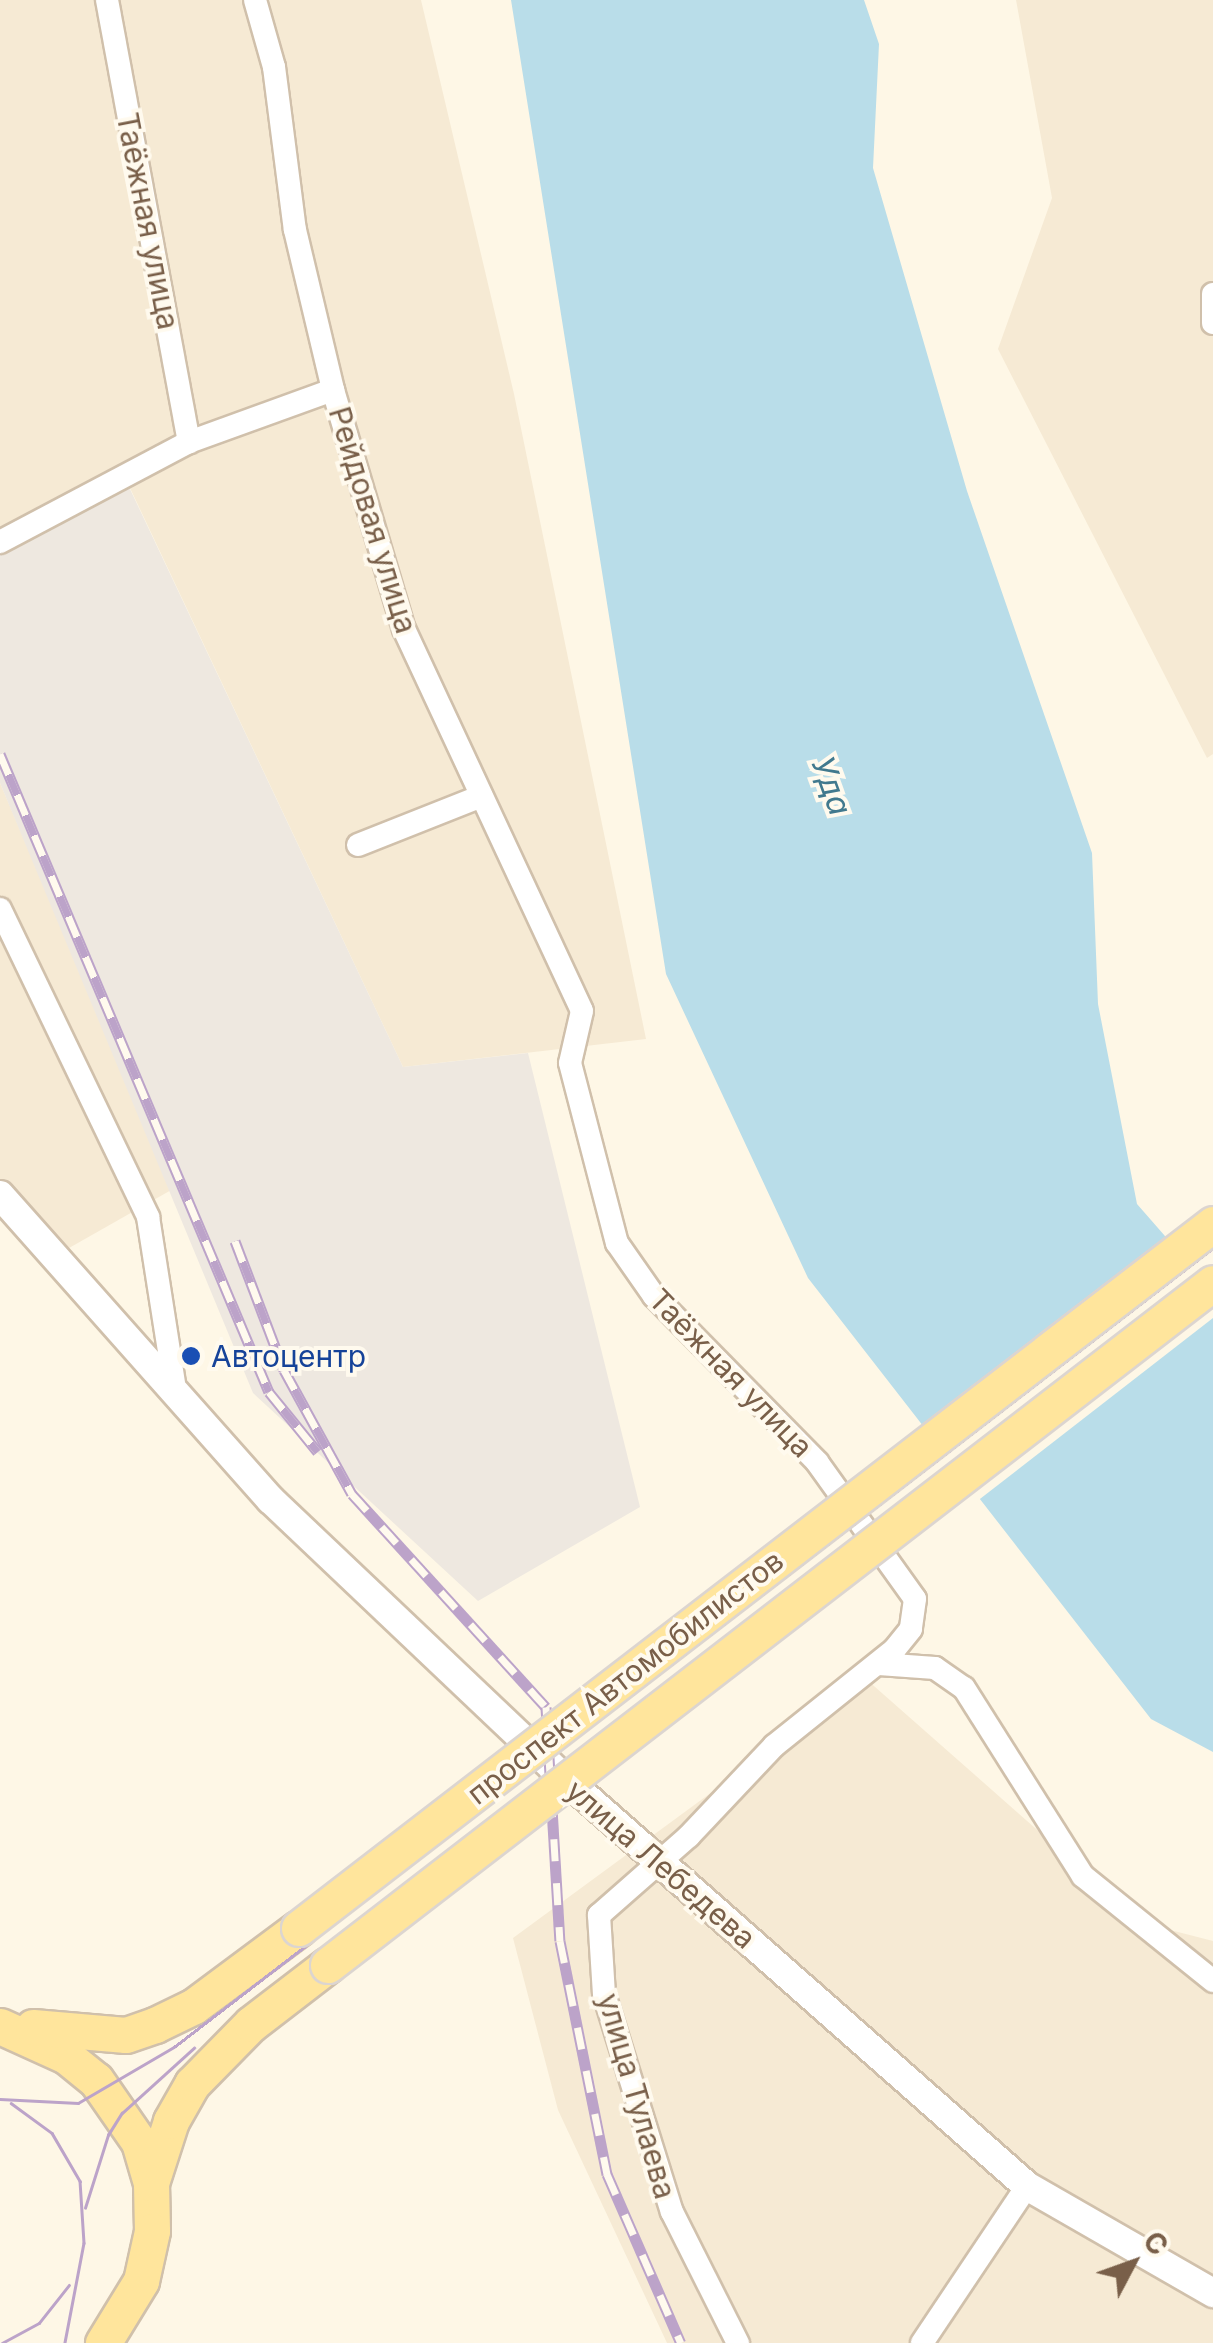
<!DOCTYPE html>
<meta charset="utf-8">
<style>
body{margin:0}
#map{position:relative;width:1213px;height:2343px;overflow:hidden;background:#fef7e6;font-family:Inter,sans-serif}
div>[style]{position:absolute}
.residential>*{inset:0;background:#f6ead4}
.industrial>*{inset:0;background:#eee8e0}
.water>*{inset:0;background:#b9dde9}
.pier>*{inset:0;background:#fef7e6}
.roads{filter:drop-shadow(2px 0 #d0c0ab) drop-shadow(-2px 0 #d0c0ab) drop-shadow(0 2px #d0c0ab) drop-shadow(0 -2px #d0c0ab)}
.minor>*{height:22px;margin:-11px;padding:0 11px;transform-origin:11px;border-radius:11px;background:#fff}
.tertiary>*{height:28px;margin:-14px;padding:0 14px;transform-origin:14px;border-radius:14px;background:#fff}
.primary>*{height:35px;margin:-17.5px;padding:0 17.5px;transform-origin:17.5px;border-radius:17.5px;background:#ffe59c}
.tram>*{height:2.5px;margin:-1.25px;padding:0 1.25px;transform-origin:1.25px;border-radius:1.25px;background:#bca3c9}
.rail>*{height:11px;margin-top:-5.5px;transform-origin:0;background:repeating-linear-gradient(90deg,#fffaee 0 22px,#bca3c9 0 44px);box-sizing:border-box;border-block:2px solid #bca3c9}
.bridges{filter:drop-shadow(2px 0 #dcd5d0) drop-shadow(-2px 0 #dcd5d0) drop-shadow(0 2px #dcd5d0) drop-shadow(0 -2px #dcd5d0)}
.primary-bridge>*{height:35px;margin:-17.5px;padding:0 17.5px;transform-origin:17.5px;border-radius:17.5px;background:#ffe59c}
.dots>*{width:28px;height:28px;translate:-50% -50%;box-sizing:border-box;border:5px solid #fffaee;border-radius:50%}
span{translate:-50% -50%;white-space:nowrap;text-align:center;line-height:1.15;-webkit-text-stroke:8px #fffaee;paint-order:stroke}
.street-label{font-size:30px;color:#795f49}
.transit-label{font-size:30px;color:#164399}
.left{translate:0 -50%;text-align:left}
.water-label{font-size:32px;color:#41798e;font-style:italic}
.north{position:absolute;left:1083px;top:2213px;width:100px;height:100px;-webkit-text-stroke:8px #fffaee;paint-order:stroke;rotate:49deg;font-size:28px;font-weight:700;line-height:40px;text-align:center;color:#795f49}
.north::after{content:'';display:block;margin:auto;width:35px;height:45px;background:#795f49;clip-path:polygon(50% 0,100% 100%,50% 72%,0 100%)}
</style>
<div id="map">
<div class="residential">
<i style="clip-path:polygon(0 0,421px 0,514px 394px,646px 1039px,403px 1067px,122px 471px,0 532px)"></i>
<i style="clip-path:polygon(1016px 0,1213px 0,1213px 754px,1207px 758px,998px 349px,1052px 198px)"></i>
<i style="clip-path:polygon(0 783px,173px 1189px,62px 1252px,0 1184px)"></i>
<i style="clip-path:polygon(866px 1679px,1143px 1923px,1213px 1941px,1213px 2343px,667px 2343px,558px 2110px,513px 1938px)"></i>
</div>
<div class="industrial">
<i style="clip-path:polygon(121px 470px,403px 1067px,528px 1053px,640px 1507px,478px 1601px,253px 1393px,0 783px,0 532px)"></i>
</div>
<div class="water">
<i style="clip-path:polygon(511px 0,864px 0,879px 44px,873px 168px,967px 491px,1092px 853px,1098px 1004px,1137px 1204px,1213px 1291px,1213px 1752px,1151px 1719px,808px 1278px,666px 974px)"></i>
</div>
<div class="pier">
<i style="clip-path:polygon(1172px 1237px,1213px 1284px,1213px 1318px,976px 1502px,921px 1431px)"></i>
</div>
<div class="roads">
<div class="minor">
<i style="left:107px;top:0;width:450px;rotate:79.5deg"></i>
<i style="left:255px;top:0;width:70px;rotate:74.2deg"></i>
<i style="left:274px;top:67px;width:164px;rotate:82.7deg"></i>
<i style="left:295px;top:230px;width:164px;rotate:76.6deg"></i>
<i style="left:333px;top:390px;width:249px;rotate:73.5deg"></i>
<i style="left:404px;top:629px;width:421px;rotate:65deg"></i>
<i style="left:582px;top:1011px;width:53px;rotate:103deg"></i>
<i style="left:570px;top:1063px;width:186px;rotate:75.4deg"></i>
<i style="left:617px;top:1243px;width:65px;rotate:55.1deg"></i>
<i style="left:654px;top:1296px;width:233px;rotate:45.5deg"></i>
<i style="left:817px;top:1462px;width:168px;rotate:54.4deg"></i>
<i style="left:915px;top:1599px;width:30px;rotate:98deg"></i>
<i style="left:911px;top:1629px;width:26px;rotate:129deg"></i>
<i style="left:895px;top:1649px;width:155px;rotate:141.3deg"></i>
<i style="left:774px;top:1746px;width:124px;rotate:133.4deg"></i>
<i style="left:689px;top:1836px;width:120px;rotate:138.7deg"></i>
<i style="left:599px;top:1915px;width:79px;rotate:86.4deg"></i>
<i style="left:604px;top:1994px;width:228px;rotate:72.7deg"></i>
<i style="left:672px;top:2212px;width:147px;rotate:63.3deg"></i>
<i style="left:1213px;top:294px;width:29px;rotate:90deg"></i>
<i style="left:0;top:542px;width:214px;rotate:-27.9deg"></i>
<i style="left:189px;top:442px;width:153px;rotate:-19.9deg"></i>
<i style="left:358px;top:845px;width:133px;rotate:-21.6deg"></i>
<i style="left:0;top:909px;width:342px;rotate:64.3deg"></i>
<i style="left:148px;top:1217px;width:168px;rotate:81.1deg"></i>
<i style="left:879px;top:1664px;width:56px;rotate:4.1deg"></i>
<i style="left:935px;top:1668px;width:35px;rotate:35deg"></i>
<i style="left:964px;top:1688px;width:222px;rotate:57.7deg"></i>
<i style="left:1083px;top:1876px;width:167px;rotate:38.9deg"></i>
<i style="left:922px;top:2343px;width:189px;rotate:-56.2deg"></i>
</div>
<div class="tertiary">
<i style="left:0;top:1195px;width:408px;rotate:48.4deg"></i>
<i style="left:271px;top:1500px;width:389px;rotate:43.5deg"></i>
<i style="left:553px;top:1768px;width:632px;rotate:41.41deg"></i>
<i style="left:1027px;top:2186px;width:215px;rotate:29.9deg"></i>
</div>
<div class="primary">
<i style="left:0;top:2026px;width:72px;rotate:24.4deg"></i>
<i style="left:66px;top:2056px;width:38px;rotate:39deg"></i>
<i style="left:96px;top:2080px;width:75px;rotate:55.3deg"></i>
<i style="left:139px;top:2142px;width:43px;rotate:73.7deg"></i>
<i style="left:151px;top:2183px;width:48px;rotate:88.8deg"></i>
<i style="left:152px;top:2231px;width:51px;rotate:102.4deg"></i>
<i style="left:141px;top:2281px;width:73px;rotate:121.5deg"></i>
<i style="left:33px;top:2027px;width:93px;rotate:4.9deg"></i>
<i style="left:126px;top:2035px;width:31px;rotate:-19deg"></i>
<i style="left:155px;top:2025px;width:43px;rotate:-26deg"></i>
<i style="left:194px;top:2006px;width:131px;rotate:-36.6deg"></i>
<i style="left:151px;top:2183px;width:65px;rotate:-72.1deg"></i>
<i style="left:171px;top:2121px;width:43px;rotate:-60.4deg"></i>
<i style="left:192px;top:2084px;width:84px;rotate:-45.5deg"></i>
<i style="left:251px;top:2024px;width:97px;rotate:-37.5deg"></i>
</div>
</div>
<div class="tram">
<i style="left:0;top:2099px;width:78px;rotate:2.9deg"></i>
<i style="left:78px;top:2103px;width:111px;rotate:-30.3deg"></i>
<i style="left:174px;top:2047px;width:1311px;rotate:-37.56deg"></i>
<i style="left:11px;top:2103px;width:51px;rotate:36.2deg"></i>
<i style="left:52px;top:2133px;width:56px;rotate:59.7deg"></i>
<i style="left:80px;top:2181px;width:62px;rotate:86.3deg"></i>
<i style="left:84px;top:2243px;width:102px;rotate:100.8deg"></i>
<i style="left:85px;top:2208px;width:77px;rotate:-72.5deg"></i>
<i style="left:108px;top:2135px;width:26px;rotate:-58deg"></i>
<i style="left:122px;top:2113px;width:97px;rotate:-42.1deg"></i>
<i style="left:2px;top:2343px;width:42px;rotate:-28.4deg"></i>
<i style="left:39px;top:2323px;width:48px;rotate:-51.7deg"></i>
</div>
<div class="rail">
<i style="left:0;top:754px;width:692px;rotate:67.14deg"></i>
<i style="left:269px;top:1392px;width:77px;rotate:50.8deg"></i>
<i style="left:235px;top:1241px;width:138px;rotate:69.2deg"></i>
<i style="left:284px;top:1370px;width:141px;rotate:61.3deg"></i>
<i style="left:352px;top:1494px;width:288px;rotate:47.7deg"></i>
<i style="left:546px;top:1707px;width:234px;rotate:86.6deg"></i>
<i style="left:560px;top:1941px;width:238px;rotate:78.6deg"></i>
<i style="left:607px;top:2174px;width:184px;rotate:66.4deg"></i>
</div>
<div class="bridges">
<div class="primary-bridge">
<i style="left:299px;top:1928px;width:1154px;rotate:-37.6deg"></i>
<i style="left:328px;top:1965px;width:1117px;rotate:-37.62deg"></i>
</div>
</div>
<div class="dots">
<i style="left:191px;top:1356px;background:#1a4fb4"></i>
</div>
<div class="street-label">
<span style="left:148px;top:221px;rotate:79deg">Таёжная улица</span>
<span style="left:373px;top:520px;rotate:73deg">Рейдовая улица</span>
<span style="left:731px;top:1373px;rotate:46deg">Таёжная улица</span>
<span style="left:625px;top:1677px;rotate:-38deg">проспект Автомобилистов</span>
<span style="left:661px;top:1864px;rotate:41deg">улица Лебедева</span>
<span style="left:637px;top:2096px;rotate:74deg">улица Тулаева</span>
</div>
<div class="transit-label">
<span class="left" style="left:211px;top:1356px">Автоцентр</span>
</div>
<div class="water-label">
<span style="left:831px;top:786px;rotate:70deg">Уда</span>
</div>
<div class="north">С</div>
</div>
